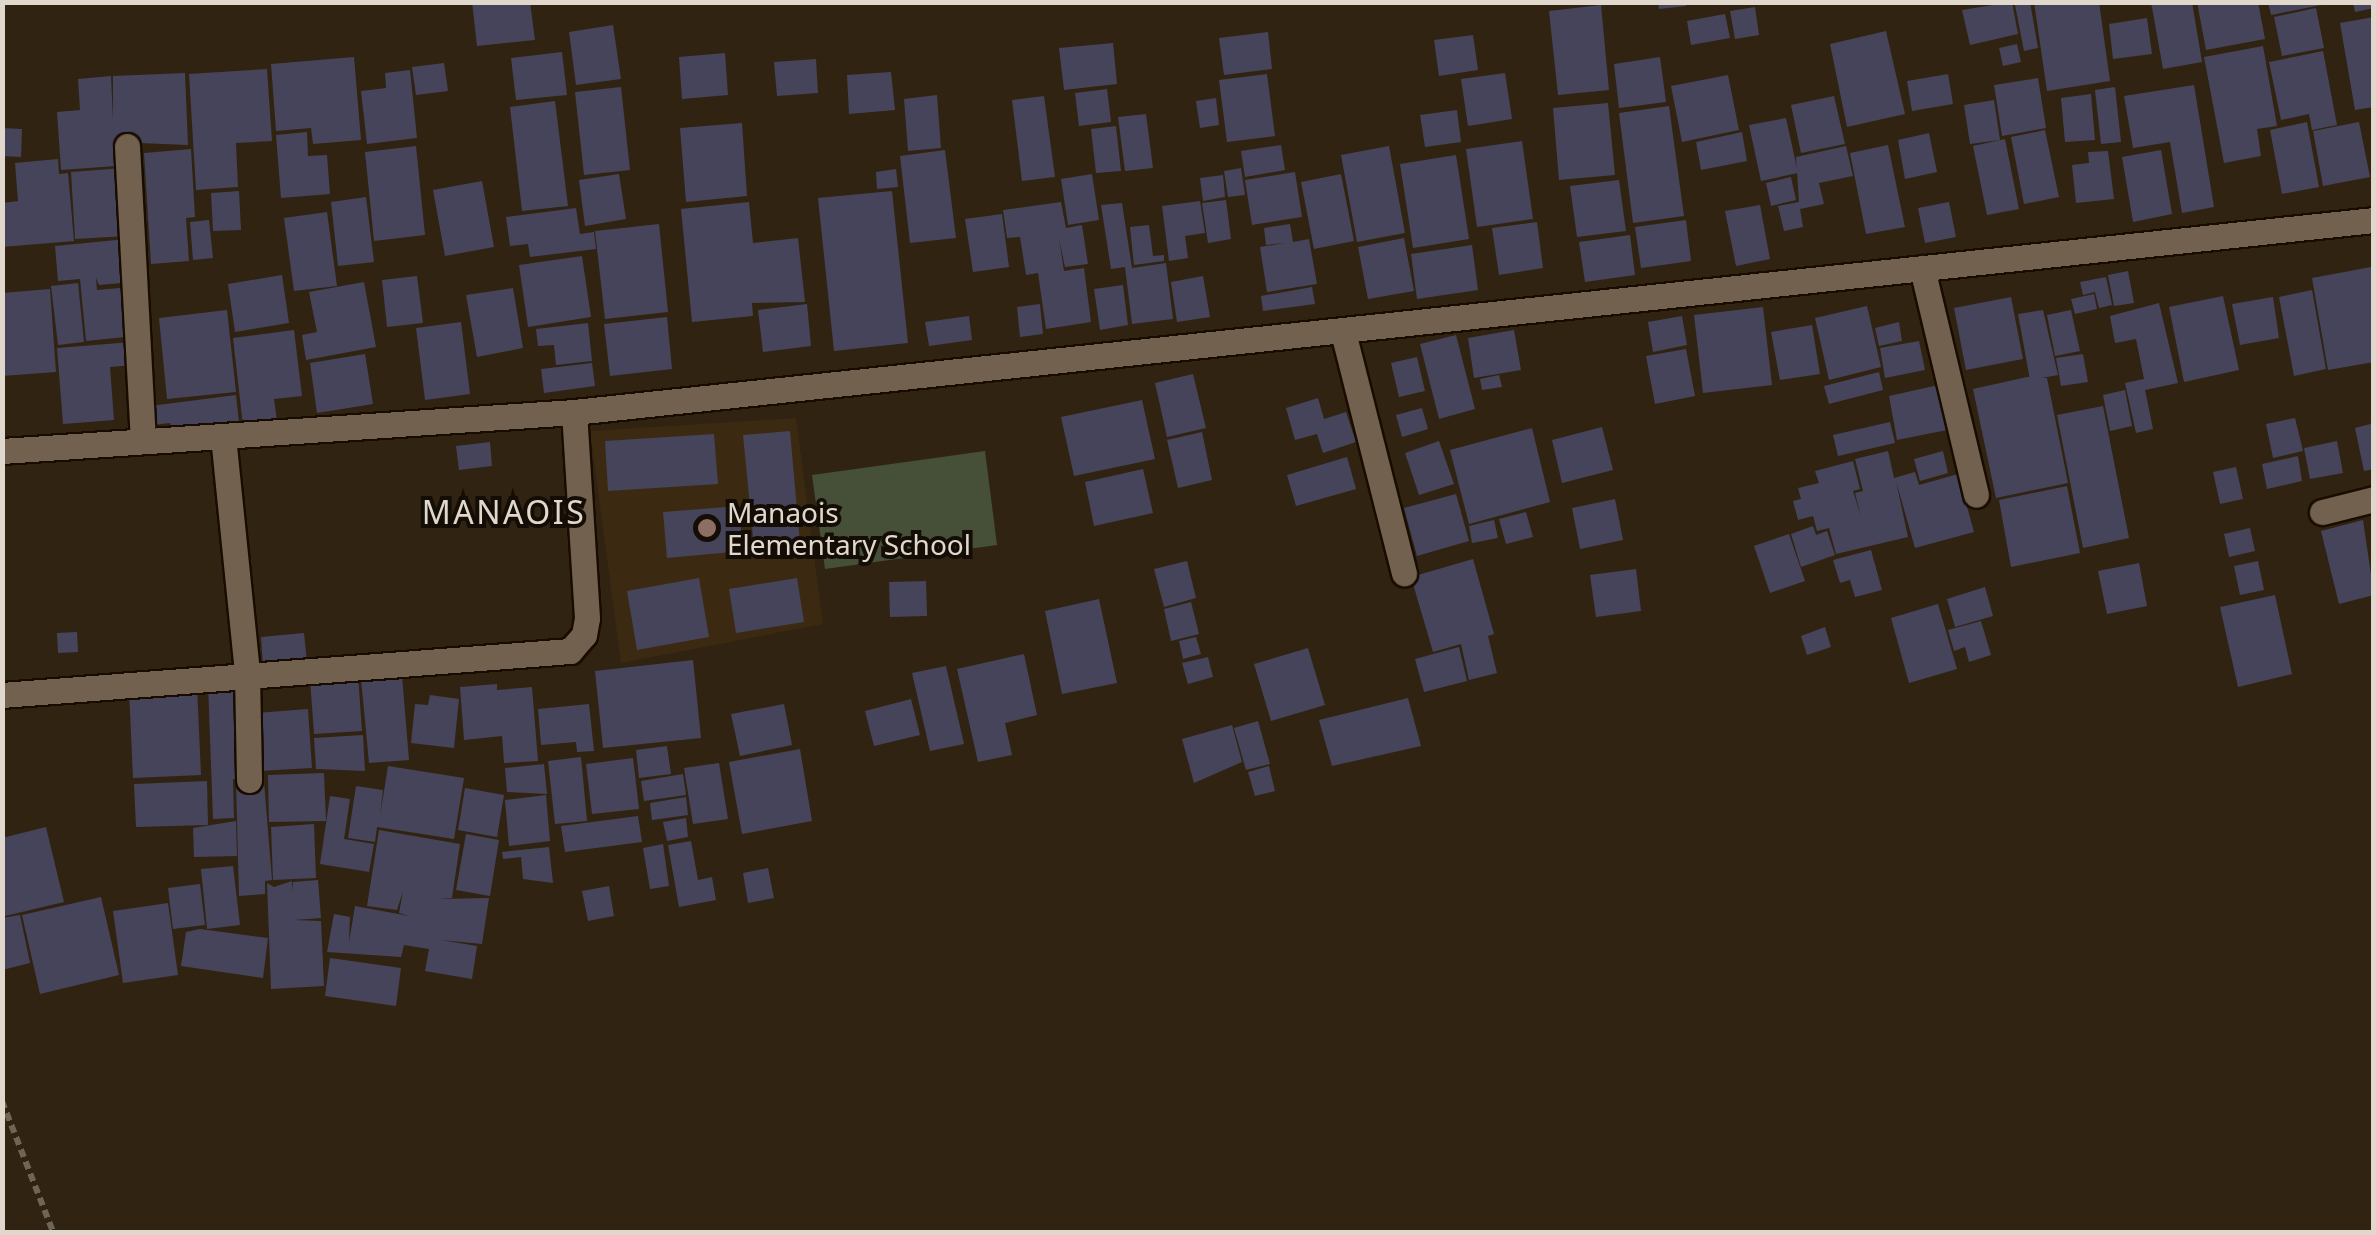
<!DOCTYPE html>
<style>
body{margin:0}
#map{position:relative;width:2376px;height:1235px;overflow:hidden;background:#312311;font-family:"Noto Sans",sans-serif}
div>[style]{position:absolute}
.built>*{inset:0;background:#3c2911}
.green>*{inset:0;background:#464f37}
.building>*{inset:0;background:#45445a}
.path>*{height:6px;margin-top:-3px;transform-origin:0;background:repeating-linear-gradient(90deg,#706455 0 8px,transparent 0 13px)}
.roads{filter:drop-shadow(2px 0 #180c00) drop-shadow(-2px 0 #180c00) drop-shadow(0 2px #180c00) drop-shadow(0 -2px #180c00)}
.minor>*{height:25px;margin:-12.5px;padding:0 12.5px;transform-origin:12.5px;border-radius:12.5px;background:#72614e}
.tertiary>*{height:25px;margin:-12.5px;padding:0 12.5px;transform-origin:12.5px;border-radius:12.5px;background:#72614e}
.dots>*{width:28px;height:28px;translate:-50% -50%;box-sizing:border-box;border:5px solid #140d06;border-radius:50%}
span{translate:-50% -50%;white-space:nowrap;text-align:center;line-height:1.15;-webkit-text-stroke:8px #140d06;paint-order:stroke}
.poi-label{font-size:28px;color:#e1d8cd}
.left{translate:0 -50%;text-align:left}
.quarter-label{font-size:32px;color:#e1d8cd;letter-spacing:2.5px}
.frame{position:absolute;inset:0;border:5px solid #e1d8cd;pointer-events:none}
</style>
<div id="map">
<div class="built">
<i style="clip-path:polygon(796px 418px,823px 624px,621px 663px,590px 431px)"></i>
</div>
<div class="green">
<i style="clip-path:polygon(985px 451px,997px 545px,825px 569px,812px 475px)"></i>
</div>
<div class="building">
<i style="clip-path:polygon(472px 2px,530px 2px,535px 40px,477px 46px)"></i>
<i style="clip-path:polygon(1658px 2px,1686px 2px,1686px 6px,1659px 9px)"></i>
<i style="clip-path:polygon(2012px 2px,2018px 34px,1970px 45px,1962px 10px)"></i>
<i style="clip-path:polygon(2030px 2px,2038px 48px,2024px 51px,2015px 5px)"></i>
<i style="clip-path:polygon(2034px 2px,2099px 2px,2110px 81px,2047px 91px)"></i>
<i style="clip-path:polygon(2151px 2px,2192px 2px,2202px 62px,2163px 69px)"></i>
<i style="clip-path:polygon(2197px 2px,2258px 2px,2265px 39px,2206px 50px)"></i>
<i style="clip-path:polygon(2268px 2px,2326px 2px,2326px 4px,2271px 15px)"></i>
<i style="clip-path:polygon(2353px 2px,2374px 2px,2374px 8px,2355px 12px)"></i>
<i style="clip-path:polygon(1601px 5px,1609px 90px,1558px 95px,1549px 11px)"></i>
<i style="clip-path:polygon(1755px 7px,1759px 35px,1735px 39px,1730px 11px)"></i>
<i style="clip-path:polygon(2316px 8px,2324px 48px,2282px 56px,2274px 17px)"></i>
<i style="clip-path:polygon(1725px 14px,1730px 38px,1691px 45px,1687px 21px)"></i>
<i style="clip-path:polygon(2374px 17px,2374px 107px,2355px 110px,2340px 23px)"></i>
<i style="clip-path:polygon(2147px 18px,2152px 54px,2113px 59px,2109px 24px)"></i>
<i style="clip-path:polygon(613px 25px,621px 79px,576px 85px,569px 32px)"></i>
<i style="clip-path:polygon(1886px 31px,1905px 114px,1847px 127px,1830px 44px)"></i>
<i style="clip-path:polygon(1268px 32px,1272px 69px,1224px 75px,1219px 38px)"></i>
<i style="clip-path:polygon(1473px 35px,1478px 70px,1439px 76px,1434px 40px)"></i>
<i style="clip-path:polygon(1113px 43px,1117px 84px,1064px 90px,1059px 48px)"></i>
<i style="clip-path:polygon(2017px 44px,2021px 62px,2003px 66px,1999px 48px)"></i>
<i style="clip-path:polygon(2263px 46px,2277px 126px,2257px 129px,2261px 156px,2224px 163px,2204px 57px)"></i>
<i style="clip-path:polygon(2323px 51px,2337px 125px,2312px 130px,2309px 114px,2281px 120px,2269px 62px)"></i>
<i style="clip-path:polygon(562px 52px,567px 95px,516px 100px,511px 58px)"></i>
<i style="clip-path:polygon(725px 53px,728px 95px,682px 99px,679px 57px)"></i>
<i style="clip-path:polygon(354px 57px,361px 140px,313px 144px,311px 128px,276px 131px,271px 64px)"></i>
<i style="clip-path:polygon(1660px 57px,1666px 102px,1619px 108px,1614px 64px)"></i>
<i style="clip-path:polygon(816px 59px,818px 93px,777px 96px,774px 62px)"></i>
<i style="clip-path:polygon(444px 63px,448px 91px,416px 95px,412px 67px)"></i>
<i style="clip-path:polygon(267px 69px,272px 141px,236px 143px,238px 187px,196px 190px,189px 74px)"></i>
<i style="clip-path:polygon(410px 70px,417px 138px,367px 144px,361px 91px,386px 88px,385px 73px)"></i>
<i style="clip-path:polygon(891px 72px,895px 110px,849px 114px,847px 75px)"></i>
<i style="clip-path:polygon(185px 73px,188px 145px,115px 142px,116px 166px,61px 170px,57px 112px,80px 110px,78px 79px,111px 76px,113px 121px,113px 76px)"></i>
<i style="clip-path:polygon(1505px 73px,1512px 119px,1468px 126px,1461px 79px)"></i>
<i style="clip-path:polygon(1267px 74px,1275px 136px,1227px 142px,1219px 80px)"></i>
<i style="clip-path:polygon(1948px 74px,1953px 104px,1912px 111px,1907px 81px)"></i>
<i style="clip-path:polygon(1728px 75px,1739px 130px,1682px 142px,1671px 86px)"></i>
<i style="clip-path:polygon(2038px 78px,2046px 128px,2002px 136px,1994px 85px)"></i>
<i style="clip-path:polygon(2194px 85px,2214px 207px,2182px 213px,2170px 142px,2133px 148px,2124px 96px)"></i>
<i style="clip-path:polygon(621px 87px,630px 170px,584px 175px,575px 92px)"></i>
<i style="clip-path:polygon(2115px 87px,2121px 142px,2101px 144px,2095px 90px)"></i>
<i style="clip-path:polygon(1107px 89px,1111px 122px,1079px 126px,1075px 93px)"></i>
<i style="clip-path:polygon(2091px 94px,2095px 140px,2065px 142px,2061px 98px)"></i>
<i style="clip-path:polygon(937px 95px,941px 148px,908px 151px,904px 99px)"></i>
<i style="clip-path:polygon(1044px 96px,1055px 177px,1022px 181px,1012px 100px)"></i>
<i style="clip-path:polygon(1834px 96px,1845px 144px,1801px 153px,1791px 105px)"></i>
<i style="clip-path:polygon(1216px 98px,1219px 125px,1200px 128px,1196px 101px)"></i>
<i style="clip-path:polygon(1994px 100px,2000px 140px,1970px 144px,1964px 105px)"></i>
<i style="clip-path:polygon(555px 101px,568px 206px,522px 211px,510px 107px)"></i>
<i style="clip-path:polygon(1608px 103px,1615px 175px,1559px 180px,1553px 108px)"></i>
<i style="clip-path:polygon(1669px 106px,1684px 216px,1633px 223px,1619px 113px)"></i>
<i style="clip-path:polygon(1457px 110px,1461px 142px,1425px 147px,1420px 115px)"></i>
<i style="clip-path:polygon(1146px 114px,1153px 168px,1125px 171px,1118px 117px)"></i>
<i style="clip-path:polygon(1786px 118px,1798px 173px,1761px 181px,1749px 125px)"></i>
<i style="clip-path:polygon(2307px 122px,2319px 187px,2282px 194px,2270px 130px)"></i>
<i style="clip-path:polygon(2359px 122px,2370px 177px,2323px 186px,2313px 131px)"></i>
<i style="clip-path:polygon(742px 123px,747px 196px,686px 202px,680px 128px)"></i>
<i style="clip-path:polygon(1116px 126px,1121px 171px,1096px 173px,1091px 129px)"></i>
<i style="clip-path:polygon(2px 128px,22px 129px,21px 157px,2px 156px)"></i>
<i style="clip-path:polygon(2045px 130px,2059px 197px,2024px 204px,2011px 137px)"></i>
<i style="clip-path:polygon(307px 132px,308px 156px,327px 155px,330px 194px,281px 198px,276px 135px)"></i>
<i style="clip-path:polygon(1742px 132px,1747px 161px,1701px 170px,1696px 142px)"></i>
<i style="clip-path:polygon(1929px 133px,1937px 172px,1905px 179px,1898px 140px)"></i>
<i style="clip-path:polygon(2005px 139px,2019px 209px,1987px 215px,1973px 146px)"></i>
<i style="clip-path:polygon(1522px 141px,1533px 219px,1477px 227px,1466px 149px)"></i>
<i style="clip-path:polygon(1281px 145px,1285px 170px,1245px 177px,1241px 151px)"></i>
<i style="clip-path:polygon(1888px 145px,1905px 227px,1866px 234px,1850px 153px)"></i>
<i style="clip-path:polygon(416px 146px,425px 235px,374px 241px,365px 152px)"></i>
<i style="clip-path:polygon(1389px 146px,1405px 233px,1357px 242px,1341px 155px)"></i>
<i style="clip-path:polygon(1846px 146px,1853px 176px,1819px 183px,1824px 204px,1800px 209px,1803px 227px,1784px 231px,1778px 206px,1799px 202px,1796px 157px)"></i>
<i style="clip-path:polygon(191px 149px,195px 217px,186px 218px,189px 261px,151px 264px,144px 153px)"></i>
<i style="clip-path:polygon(945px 150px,956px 238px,910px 243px,900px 156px)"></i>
<i style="clip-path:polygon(2161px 150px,2172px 214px,2133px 222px,2122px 157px)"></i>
<i style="clip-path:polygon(2108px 151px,2114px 199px,2076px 203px,2072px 165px,2089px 163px,2088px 152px)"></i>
<i style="clip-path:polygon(1456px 155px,1469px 239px,1413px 248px,1400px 164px)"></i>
<i style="clip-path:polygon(58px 159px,59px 174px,68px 173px,74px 241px,2px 247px,2px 203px,18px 201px,15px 163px)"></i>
<i style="clip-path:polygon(124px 168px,127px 236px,75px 239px,71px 172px)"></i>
<i style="clip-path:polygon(1241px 168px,1245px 195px,1228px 197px,1224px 171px)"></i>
<i style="clip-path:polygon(896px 169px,898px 187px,877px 189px,876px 172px)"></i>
<i style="clip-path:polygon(1295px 172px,1302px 217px,1252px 225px,1245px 180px)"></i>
<i style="clip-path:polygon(619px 174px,626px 219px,585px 226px,579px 180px)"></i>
<i style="clip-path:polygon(1092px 174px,1099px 220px,1068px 225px,1061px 179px)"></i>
<i style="clip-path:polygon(1341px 174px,1354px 241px,1314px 249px,1301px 182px)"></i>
<i style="clip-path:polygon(1223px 175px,1225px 197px,1203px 201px,1200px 178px)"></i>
<i style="clip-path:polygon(1791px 177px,1796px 200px,1771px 206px,1766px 183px)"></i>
<i style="clip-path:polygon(1619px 180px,1626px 231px,1577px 237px,1570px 186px)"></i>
<i style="clip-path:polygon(482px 181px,494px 247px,445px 256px,433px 190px)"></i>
<i style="clip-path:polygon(239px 191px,241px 230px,213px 231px,211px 193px)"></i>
<i style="clip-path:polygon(892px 191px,908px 343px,834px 351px,818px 198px)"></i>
<i style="clip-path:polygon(366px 197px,374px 262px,338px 266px,331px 202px)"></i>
<i style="clip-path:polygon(1226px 200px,1231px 239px,1208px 243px,1202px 203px)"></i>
<i style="clip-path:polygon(1200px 201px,1205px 233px,1185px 236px,1188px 258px,1169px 261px,1162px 206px)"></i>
<i style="clip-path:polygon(749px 202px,753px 243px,798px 238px,805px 302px,752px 303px,753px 316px,692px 322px,681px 209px)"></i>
<i style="clip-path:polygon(1061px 202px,1066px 228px,1082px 225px,1088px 264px,1065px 267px,1059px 239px,1064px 271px,1084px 268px,1091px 322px,1046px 329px,1038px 273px,1026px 275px,1020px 237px,1007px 238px,1003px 210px)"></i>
<i style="clip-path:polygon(1949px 202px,1956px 237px,1925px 243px,1918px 208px)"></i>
<i style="clip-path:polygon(1122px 203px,1132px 268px,1166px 263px,1173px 319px,1132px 324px,1125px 267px,1111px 269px,1101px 205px)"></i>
<i style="clip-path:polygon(1760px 205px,1770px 259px,1736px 266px,1725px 211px)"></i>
<i style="clip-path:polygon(576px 208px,580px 234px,594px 232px,596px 249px,530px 257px,528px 244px,510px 246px,506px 217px)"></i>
<i style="clip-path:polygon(327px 212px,337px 286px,294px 291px,284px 218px)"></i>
<i style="clip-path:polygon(1002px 214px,1009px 267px,973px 272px,965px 219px)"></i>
<i style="clip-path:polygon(209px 220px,213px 258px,193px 260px,190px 222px)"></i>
<i style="clip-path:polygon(1686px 220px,1691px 261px,1641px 268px,1635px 227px)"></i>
<i style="clip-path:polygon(1537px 222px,1543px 268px,1499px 275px,1492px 228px)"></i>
<i style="clip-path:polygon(659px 224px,668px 312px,605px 319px,595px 231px)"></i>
<i style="clip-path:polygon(1290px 224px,1293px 242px,1309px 239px,1317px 284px,1267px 292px,1260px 247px,1285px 243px,1266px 245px,1264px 228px)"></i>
<i style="clip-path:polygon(1149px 225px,1153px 256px,1164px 255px,1164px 261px,1134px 265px,1130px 227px)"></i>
<i style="clip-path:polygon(1630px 235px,1635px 275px,1585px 282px,1579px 242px)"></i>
<i style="clip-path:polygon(1404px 238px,1414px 291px,1368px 299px,1358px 247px)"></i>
<i style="clip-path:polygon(127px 239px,132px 282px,99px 285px,96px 278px,97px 290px,131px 287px,135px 336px,86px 341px,80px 279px,58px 281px,55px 246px)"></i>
<i style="clip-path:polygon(1472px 245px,1478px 290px,1417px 299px,1411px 254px)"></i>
<i style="clip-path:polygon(582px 256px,591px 317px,528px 327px,519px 265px)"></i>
<i style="clip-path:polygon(2371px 267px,2374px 362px,2328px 370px,2312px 278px)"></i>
<i style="clip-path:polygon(2128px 271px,2134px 303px,2114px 306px,2108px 275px)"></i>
<i style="clip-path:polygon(282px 275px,289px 323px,235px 332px,228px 284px)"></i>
<i style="clip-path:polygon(417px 276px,423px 323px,387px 327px,382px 280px)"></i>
<i style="clip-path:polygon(1203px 276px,1210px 317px,1177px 322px,1171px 282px)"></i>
<i style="clip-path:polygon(2106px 277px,2112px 305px,2099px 308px,2095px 292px,2083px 295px,2080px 282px)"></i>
<i style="clip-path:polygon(364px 282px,376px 347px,306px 360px,302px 335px,317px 332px,309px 292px)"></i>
<i style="clip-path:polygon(78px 283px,84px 342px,58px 345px,51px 286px)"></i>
<i style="clip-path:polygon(1123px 285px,1128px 325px,1100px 330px,1094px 289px)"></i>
<i style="clip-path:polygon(1312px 287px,1315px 304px,1263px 311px,1261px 296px)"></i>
<i style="clip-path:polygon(513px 288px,523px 348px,477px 357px,466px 295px)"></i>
<i style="clip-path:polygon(50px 289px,56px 372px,2px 376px,2px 293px)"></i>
<i style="clip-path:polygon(2312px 290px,2326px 369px,2294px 376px,2279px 297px)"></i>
<i style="clip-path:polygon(2094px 294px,2097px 309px,2075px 314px,2071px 299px)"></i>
<i style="clip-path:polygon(2223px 296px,2239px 370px,2184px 382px,2169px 307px)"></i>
<i style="clip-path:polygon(2011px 297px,2023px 359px,1966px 370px,1954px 308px)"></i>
<i style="clip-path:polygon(2273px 297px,2279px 338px,2240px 345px,2232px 304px)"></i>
<i style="clip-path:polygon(2159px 303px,2178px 383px,2145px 390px,2153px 429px,2136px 433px,2125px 383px,2144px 379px,2136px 339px,2115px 343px,2110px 316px)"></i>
<i style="clip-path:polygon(807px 304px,811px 346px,763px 352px,758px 310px)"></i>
<i style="clip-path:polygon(1040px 304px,1043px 334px,1020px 337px,1017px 307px)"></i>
<i style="clip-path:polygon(1867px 306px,1881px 367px,1829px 380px,1815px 318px)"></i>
<i style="clip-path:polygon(1763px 307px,1772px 385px,1703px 393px,1694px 315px)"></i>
<i style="clip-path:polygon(227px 310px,236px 392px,167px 399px,159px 318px)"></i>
<i style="clip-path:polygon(2043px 310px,2058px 375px,2030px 380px,2018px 314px)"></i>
<i style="clip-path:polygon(2071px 310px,2080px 351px,2055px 356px,2047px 315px)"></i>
<i style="clip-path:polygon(969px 316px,972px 340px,929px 346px,925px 322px)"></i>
<i style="clip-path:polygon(1682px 316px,1687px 345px,1653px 352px,1648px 322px)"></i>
<i style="clip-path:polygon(667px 317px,672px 369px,610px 376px,604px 324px)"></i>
<i style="clip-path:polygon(461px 322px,470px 394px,425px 400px,416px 328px)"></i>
<i style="clip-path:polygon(1899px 322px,1902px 341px,1879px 346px,1875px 328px)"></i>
<i style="clip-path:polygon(588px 323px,592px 361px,556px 365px,554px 345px,538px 346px,536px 329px)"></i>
<i style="clip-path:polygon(1812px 325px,1820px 374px,1780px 380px,1771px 332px)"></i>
<i style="clip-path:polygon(294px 330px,302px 396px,274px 399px,277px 421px,243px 426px,233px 338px)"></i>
<i style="clip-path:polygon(1514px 330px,1521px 370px,1474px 378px,1468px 338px)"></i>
<i style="clip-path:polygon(1456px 335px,1475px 409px,1439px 419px,1420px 344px)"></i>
<i style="clip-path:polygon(1919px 341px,1925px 370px,1885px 378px,1880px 348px)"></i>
<i style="clip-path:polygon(132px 342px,133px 365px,110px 367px,114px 420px,63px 424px,57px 348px)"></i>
<i style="clip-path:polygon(1686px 349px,1695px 396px,1655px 404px,1646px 356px)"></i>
<i style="clip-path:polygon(365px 354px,373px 404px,317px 413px,310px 363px)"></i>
<i style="clip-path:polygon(2083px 354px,2088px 382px,2061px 386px,2056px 358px)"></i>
<i style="clip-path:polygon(1417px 357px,1425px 391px,1399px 397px,1391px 363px)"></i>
<i style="clip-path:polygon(592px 363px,595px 386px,544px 393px,541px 369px)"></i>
<i style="clip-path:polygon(1879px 372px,1883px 390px,1829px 404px,1824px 386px)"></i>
<i style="clip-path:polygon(1193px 374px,1206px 428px,1167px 437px,1155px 383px)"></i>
<i style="clip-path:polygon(1499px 375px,1502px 387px,1482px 390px,1480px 379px)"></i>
<i style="clip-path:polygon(2027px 377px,2047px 378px,2068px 483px,1996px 498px,1973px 389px)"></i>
<i style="clip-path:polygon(1943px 384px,1952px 429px,1897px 440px,1889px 396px)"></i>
<i style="clip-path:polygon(2125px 390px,2132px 426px,2110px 431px,2103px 395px)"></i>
<i style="clip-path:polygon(236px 395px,239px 422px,171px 431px,170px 423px,152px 425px,150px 406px)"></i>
<i style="clip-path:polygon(1318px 398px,1324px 419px,1346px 412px,1356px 442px,1323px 453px,1317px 434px,1295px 440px,1286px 408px)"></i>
<i style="clip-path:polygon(1142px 400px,1155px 459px,1074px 476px,1061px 417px)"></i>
<i style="clip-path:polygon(2103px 406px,2129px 538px,2083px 548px,2057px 415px)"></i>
<i style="clip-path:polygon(1422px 408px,1428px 429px,1402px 437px,1396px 415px)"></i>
<i style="clip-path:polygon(2295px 418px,2303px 451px,2273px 458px,2266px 424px)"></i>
<i style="clip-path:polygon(1890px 422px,1895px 443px,1838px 456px,1833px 435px)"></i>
<i style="clip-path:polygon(2374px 423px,2374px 469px,2364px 471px,2355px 428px)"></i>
<i style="clip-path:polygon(1602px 427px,1613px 470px,1562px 483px,1552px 440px)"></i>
<i style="clip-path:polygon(1532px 428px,1550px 502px,1469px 524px,1450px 450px)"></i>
<i style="clip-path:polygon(790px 431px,800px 543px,754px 547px,743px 435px)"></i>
<i style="clip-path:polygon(1202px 432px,1212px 480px,1178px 488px,1167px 440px)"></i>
<i style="clip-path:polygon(714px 434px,718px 484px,608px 491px,605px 441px)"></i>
<i style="clip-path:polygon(1439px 441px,1454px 484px,1419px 495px,1405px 453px)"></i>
<i style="clip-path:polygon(2337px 441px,2343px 473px,2310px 479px,2304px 448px)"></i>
<i style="clip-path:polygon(490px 442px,492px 466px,459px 470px,456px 446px)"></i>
<i style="clip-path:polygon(1888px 451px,1894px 478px,1915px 472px,1919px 485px,1958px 474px,1974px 532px,1915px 548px,1896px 481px,1908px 537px,1836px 554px,1829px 528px,1817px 531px,1813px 516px,1798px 520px,1793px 501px,1801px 499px,1798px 488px,1819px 483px,1815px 471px,1853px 461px,1860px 489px,1853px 491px,1861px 516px,1855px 493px,1863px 491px,1855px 459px)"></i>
<i style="clip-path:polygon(1943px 451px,1948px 473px,1920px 481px,1914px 459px)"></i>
<i style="clip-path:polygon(2298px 456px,2302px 481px,2267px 489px,2262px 464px)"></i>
<i style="clip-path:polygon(1347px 457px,1356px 489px,1296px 506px,1287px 475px)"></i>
<i style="clip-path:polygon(2236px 467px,2243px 499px,2220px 504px,2213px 472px)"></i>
<i style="clip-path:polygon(1143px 469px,1153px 513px,1094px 526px,1085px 482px)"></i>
<i style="clip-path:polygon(2067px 486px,2080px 553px,2011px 567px,1999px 500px)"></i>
<i style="clip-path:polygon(1456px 494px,1469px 541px,1417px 556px,1404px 508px)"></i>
<i style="clip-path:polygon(1615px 499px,1623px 540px,1580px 549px,1572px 508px)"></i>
<i style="clip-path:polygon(739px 506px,743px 551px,667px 558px,663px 512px)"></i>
<i style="clip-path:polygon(1526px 512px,1533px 537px,1506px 544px,1499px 519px)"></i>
<i style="clip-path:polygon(1494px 520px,1498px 538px,1472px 543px,1469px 526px)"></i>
<i style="clip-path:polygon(2363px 520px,2374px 595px,2339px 604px,2321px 531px)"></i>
<i style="clip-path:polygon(1813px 526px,1816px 535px,1827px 531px,1835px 555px,1801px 567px,1791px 534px)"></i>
<i style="clip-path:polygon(2250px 528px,2255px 551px,2229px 557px,2224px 534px)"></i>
<i style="clip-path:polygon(1789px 534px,1805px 581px,1770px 593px,1754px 546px)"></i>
<i style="clip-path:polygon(1871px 550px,1882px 590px,1855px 597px,1850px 580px,1840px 583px,1833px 560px)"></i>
<i style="clip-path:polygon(1473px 559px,1494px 634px,1488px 636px,1497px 673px,1469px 680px,1461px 644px,1433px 652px,1411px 577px)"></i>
<i style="clip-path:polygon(1187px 561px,1196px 598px,1164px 607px,1154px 569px)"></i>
<i style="clip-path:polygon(2258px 561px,2264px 590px,2240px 595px,2234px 566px)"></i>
<i style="clip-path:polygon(2139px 563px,2147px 606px,2107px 614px,2098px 571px)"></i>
<i style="clip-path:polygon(1636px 569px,1641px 611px,1596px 617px,1590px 575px)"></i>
<i style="clip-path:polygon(699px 578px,709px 637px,637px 650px,627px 591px)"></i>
<i style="clip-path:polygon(797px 578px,804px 622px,736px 633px,729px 589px)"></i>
<i style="clip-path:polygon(926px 581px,927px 616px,890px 617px,889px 582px)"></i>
<i style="clip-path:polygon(1985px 587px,1993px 616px,1955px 627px,1947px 599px)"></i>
<i style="clip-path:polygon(2275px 595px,2292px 674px,2238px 687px,2220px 607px)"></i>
<i style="clip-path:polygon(1099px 599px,1117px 683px,1062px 694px,1045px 611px)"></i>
<i style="clip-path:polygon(1191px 602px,1199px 634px,1171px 641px,1164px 609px)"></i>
<i style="clip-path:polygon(1938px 604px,1957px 669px,1909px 683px,1891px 618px)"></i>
<i style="clip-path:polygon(1981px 621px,1991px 655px,1969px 662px,1965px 647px,1954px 651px,1948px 630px)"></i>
<i style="clip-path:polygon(1825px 627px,1831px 647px,1807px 655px,1801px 636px)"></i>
<i style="clip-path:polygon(77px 632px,78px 652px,58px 653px,57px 633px)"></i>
<i style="clip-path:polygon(304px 633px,307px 663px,263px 666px,261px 637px)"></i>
<i style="clip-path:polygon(1196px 637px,1201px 654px,1183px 659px,1179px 641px)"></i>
<i style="clip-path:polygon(1459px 647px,1467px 681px,1424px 692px,1415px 659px)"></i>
<i style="clip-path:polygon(1308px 648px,1325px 705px,1271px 721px,1254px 664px)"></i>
<i style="clip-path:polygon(1024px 654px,1037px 715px,1005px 723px,1012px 755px,978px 762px,957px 669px)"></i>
<i style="clip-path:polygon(1208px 657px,1213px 677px,1188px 684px,1182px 663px)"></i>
<i style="clip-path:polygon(693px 660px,701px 738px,603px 748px,595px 671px)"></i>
<i style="clip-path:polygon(946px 666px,964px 744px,930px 751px,912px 673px)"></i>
<i style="clip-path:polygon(358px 675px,362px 731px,314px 734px,310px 679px)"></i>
<i style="clip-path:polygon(402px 676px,409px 760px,369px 763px,361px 679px)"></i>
<i style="clip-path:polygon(240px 683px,243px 779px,233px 779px,234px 818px,213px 819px,208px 684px)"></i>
<i style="clip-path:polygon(497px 684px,497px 690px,532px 687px,538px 761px,504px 763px,502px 736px,464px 740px,460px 687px)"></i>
<i style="clip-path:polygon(197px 686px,201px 775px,133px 778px,129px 690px)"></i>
<i style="clip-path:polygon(430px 695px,459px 699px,454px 748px,411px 743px,415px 704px,428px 705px)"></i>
<i style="clip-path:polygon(1408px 698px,1421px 746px,1332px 766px,1319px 720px)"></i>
<i style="clip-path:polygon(911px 699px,920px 735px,874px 746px,865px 711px)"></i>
<i style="clip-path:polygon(589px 704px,594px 751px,577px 752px,576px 742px,541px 745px,538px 709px)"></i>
<i style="clip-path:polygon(784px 704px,792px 745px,740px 756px,731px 714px)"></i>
<i style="clip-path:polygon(308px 709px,312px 768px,259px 771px,256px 713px)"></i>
<i style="clip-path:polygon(1258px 721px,1270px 764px,1246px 770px,1234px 728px)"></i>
<i style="clip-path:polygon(1232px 725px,1242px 762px,1194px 783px,1182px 739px)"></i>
<i style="clip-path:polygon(363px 735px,365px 771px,316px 769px,314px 738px)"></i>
<i style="clip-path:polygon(667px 746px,671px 774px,639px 778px,636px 750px)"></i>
<i style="clip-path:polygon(800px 749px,812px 821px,742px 834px,729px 762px)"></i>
<i style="clip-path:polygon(581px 757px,587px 821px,555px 824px,548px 761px)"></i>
<i style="clip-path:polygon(633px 758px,639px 809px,592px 814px,586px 764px)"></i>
<i style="clip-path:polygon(719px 763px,728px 819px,693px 824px,684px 768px)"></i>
<i style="clip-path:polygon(544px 764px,547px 794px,507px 792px,505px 768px)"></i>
<i style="clip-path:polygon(388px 766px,464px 778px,454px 839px,377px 827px,375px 842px,348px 838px,356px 786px,383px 790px,380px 816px)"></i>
<i style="clip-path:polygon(1269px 766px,1275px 791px,1255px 796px,1248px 772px)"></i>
<i style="clip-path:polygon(324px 773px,326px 821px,269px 822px,268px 775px)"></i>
<i style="clip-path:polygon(683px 774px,686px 795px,644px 801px,641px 781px)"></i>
<i style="clip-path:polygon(207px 781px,208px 825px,136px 827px,134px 784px)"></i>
<i style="clip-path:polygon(264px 782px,272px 880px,265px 881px,265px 894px,239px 896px,236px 783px)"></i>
<i style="clip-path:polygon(465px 788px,504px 795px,497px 837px,458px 830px)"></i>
<i style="clip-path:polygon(546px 795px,550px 841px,509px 846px,505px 800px)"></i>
<i style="clip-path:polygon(330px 796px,350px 799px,344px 839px,374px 844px,369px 872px,320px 864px)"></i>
<i style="clip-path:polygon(686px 797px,688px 815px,652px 820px,650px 803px)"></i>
<i style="clip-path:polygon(638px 816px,642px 842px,565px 852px,561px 826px)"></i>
<i style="clip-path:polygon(686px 818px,688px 837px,667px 841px,663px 822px)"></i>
<i style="clip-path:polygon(236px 821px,237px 856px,194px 857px,193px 828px)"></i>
<i style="clip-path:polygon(314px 824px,316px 878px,273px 880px,271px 827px)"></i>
<i style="clip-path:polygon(46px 827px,64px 902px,5px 916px,2px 838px)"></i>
<i style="clip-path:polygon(379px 830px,460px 844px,452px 898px,438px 899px,489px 898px,482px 944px,441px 940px,477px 946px,472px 979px,425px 971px,429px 949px,404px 945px,401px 957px,327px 952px,334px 914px,350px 917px,349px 942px,355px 906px,409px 916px,399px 913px,403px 891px,397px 910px,367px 906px)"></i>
<i style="clip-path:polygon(466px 834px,499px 840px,490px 896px,456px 890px)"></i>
<i style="clip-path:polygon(691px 841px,698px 880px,712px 877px,716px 900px,679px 907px,668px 845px)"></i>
<i style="clip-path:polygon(663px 844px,669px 886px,650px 889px,643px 848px)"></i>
<i style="clip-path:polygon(549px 847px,553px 883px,523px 879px,521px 857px,503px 859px,502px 852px)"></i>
<i style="clip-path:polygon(233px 866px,240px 925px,207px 929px,201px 869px)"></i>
<i style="clip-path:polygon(768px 868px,774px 898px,748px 903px,743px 873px)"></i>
<i style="clip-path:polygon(318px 880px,321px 918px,294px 920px,321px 921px,324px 986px,271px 989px,267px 883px,274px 887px,292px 881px,292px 892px,293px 882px)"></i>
<i style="clip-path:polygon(200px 884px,205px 925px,173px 929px,168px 888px)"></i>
<i style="clip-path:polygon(609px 886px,614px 916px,588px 921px,582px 891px)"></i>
<i style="clip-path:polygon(101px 897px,119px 975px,40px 994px,22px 915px)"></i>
<i style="clip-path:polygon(168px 903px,178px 975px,123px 983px,113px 911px)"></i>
<i style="clip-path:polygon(20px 915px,30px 963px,2px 970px,2px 918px)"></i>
<i style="clip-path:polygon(200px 929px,268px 938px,263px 978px,181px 966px,186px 932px)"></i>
<i style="clip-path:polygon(330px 958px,401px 968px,396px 1006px,325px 996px)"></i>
</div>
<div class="path">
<i style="left:2px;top:1101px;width:141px;rotate:68.7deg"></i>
</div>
<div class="roads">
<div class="minor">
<i style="left:127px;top:146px;width:295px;rotate:86.9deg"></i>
<i style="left:1922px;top:268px;width:233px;rotate:76.6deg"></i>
<i style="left:1343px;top:332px;width:249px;rotate:75.8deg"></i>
<i style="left:223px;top:436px;width:238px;rotate:84.2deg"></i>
<i style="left:247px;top:673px;width:107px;rotate:88.9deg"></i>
<i style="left:2322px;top:512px;width:54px;rotate:-14deg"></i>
<i style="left:2px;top:695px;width:570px;rotate:-4.43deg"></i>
<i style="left:570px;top:651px;width:21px;rotate:-49deg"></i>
<i style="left:584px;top:635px;width:17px;rotate:-80deg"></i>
<i style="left:587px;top:618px;width:206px;rotate:-93.6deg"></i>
</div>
<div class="tertiary">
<i style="left:2px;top:451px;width:573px;rotate:-3.9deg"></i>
<i style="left:574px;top:412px;width:1810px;rotate:-6.09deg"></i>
</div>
</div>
<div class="dots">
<i style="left:707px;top:528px;background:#8d6e63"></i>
</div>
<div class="poi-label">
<span class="left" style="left:727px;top:528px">Manaois<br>Elementary School</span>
</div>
<div class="quarter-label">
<span style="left:504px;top:512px">MANAOIS</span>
</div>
<div class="frame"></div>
</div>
